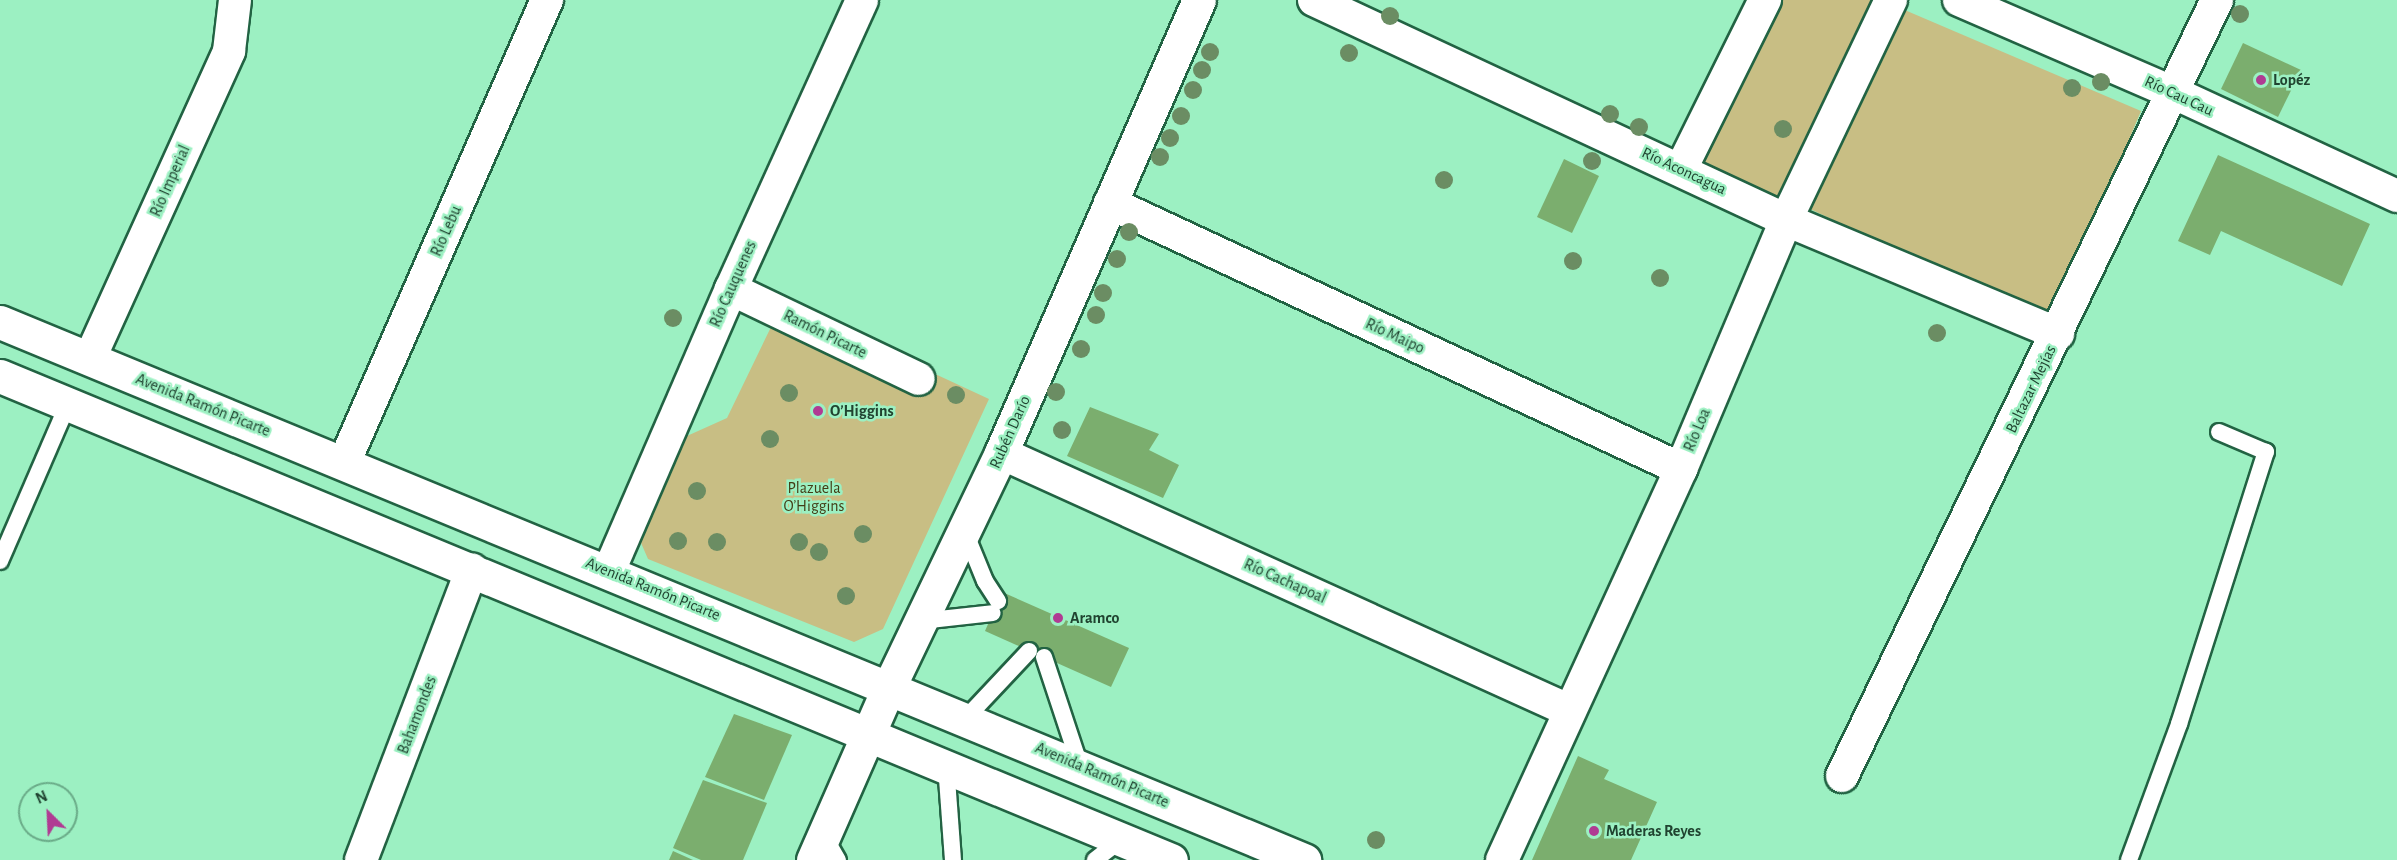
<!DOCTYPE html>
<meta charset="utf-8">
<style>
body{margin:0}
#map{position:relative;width:2397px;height:860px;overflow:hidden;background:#9cf0c2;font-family:"Alegreya Sans",sans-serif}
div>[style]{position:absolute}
.green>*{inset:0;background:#c8be84}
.building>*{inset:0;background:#7bae6e}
.roads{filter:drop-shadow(2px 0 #226343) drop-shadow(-2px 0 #226343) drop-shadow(0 2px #226343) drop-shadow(0 -2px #226343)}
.lane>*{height:16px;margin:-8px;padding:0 8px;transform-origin:8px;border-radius:8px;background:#fff}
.street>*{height:32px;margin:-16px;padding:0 16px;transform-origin:16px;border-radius:16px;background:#fff}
.secondary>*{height:33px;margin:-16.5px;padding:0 16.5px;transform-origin:16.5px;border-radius:16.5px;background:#fff}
.highway>*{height:33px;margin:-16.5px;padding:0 16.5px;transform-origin:16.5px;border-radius:16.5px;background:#fff}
.trees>*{width:18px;height:18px;margin:-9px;border-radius:50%;background:#6b8d63}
.dots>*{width:16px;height:16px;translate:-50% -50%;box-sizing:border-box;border:3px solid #9cf0c2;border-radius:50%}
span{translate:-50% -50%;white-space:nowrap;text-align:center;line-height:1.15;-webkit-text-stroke:5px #9cf0c2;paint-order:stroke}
.poi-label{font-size:16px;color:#204330;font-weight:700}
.left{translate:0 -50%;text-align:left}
.street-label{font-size:16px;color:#204330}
.park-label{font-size:16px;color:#433c16}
.north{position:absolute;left:18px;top:782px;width:60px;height:60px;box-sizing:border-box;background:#9cf0c2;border:2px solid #6aab88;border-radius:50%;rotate:336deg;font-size:16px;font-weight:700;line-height:24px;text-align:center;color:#204330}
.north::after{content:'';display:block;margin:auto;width:21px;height:27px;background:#b03b93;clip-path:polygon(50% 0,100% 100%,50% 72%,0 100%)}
</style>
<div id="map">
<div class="green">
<i style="clip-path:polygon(1753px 0,1876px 0,1780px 202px,1679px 156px)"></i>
<i style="clip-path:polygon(1900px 8px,2141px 111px,2052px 324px,1808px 208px)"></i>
<i style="clip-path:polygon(771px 327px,923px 396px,933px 373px,989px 399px,883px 629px,854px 642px,648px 559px,635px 529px,678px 440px,727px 418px)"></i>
</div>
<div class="building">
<i style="clip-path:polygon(2243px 43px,2301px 70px,2278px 117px,2221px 89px)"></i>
<i style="clip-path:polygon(2218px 155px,2370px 224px,2342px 286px,2221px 231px,2210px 255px,2178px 241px)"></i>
<i style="clip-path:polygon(1564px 159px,1599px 176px,1572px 233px,1537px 217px)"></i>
<i style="clip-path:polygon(1090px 407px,1159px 434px,1149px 450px,1179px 465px,1163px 498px,1067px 456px)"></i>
<i style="clip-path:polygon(1002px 592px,1129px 648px,1111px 687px,985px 631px)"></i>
<i style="clip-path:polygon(734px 714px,792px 735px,764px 800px,705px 777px)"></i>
<i style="clip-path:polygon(1578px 756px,1609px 770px,1604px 779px,1657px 802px,1631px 860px,1532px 860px)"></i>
<i style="clip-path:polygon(703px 780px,767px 803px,743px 860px,701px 860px,673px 848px)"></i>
<i style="clip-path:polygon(673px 851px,693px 860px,669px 860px)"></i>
</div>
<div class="roads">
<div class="lane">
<i style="left:965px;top:532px;width:53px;rotate:67.8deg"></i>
<i style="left:985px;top:581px;width:24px;rotate:57deg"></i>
<i style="left:0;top:561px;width:171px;rotate:-66.6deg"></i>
<i style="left:921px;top:621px;width:72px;rotate:-6.3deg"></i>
<i style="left:1044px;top:657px;width:115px;rotate:71.7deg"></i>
<i style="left:966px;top:718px;width:92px;rotate:-46.8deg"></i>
<i style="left:946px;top:765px;width:95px;rotate:85.8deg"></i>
<i style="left:824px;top:836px;width:28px;rotate:60deg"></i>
<i style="left:1095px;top:860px;width:34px;rotate:-38deg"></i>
<i style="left:2129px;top:860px;width:145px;rotate:-69.8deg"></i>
<i style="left:2179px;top:724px;width:286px;rotate:-72.3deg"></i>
<i style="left:2266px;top:452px;width:51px;rotate:-156.9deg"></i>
</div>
<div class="street">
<i style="left:1314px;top:0;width:521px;rotate:24.99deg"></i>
<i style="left:1786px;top:220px;width:295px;rotate:22.7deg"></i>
<i style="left:1959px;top:0;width:232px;rotate:23.4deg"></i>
<i style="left:2172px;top:92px;width:248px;rotate:24.8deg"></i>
<i style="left:1681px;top:169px;width:189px;rotate:-63.6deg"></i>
<i style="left:1110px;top:203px;width:630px;rotate:24.98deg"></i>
<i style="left:731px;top:289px;width:208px;rotate:25.6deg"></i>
<i style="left:90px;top:358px;width:337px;rotate:-65.6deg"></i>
<i style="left:229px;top:51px;width:51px;rotate:-83.3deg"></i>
<i style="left:1001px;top:453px;width:623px;rotate:24.38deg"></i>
<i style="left:344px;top:463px;width:506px;rotate:-66.33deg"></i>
<i style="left:609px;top:571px;width:307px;rotate:-66.6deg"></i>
<i style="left:731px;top:289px;width:317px;rotate:-65.6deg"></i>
<i style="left:1842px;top:776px;width:862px;rotate:-64.21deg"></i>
<i style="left:361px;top:860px;width:311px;rotate:-69.1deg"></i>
<i style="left:1502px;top:860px;width:430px;rotate:-65.4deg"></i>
<i style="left:1681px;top:469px;width:270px;rotate:-67.1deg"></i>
<i style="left:1786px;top:220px;width:244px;rotate:-64.5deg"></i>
</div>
<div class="secondary">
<i style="left:813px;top:860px;width:189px;rotate:-66.3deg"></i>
<i style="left:889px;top:687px;width:259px;rotate:-64.4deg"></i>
<i style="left:1001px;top:453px;width:494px;rotate:-66.4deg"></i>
</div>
<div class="highway">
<i style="left:0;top:322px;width:1411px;rotate:22.42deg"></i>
<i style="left:0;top:376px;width:1267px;rotate:22.46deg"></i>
</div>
</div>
<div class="trees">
<i style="left:2240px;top:14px"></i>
<i style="left:1390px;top:16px"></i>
<i style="left:1210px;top:52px"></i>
<i style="left:1349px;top:53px"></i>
<i style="left:1202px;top:70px"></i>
<i style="left:2101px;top:82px"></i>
<i style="left:2072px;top:88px"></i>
<i style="left:1193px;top:90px"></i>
<i style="left:1610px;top:114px"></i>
<i style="left:1181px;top:116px"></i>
<i style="left:1639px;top:127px"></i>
<i style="left:1783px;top:129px"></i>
<i style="left:1170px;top:138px"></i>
<i style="left:1160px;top:157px"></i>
<i style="left:1592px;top:161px"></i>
<i style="left:1444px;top:180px"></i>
<i style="left:1129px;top:232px"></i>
<i style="left:1117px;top:259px"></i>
<i style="left:1573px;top:261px"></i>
<i style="left:1660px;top:278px"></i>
<i style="left:1103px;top:293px"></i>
<i style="left:1096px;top:315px"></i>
<i style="left:673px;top:318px"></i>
<i style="left:1937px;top:333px"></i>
<i style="left:1081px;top:349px"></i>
<i style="left:1056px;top:392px"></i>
<i style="left:789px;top:393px"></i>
<i style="left:956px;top:395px"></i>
<i style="left:1062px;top:430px"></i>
<i style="left:770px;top:439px"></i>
<i style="left:697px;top:491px"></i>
<i style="left:863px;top:534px"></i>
<i style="left:678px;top:541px"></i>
<i style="left:717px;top:542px"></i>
<i style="left:799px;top:542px"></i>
<i style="left:819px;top:552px"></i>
<i style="left:846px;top:596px"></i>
<i style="left:1376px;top:840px"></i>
</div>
<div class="dots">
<i style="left:2261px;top:80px;background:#b03b93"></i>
<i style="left:818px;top:411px;background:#b03b93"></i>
<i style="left:1058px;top:618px;background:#b03b93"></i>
<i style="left:1594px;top:831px;background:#b03b93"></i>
</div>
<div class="poi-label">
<span class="left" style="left:2273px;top:80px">Lopéz</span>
<span class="left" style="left:830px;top:411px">O’Higgins</span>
<span class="left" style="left:1070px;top:618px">Aramco</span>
<span class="left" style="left:1606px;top:831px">Maderas Reyes</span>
</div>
<div class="street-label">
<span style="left:2179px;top:96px;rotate:25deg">Río Cau Cau</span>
<span style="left:1684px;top:171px;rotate:25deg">Río Aconcagua</span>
<span style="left:170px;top:181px;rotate:-66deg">Río Imperial</span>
<span style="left:446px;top:231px;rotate:-66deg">Río Lebu</span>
<span style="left:733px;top:284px;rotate:-66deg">Río Cauquenes</span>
<span style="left:825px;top:334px;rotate:26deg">Ramón Picarte</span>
<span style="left:1395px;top:336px;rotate:25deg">Río Maipo</span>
<span style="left:2031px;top:389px;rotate:-64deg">Baltazar Mejías</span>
<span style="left:203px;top:405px;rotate:22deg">Avenida Ramón Picarte</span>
<span style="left:1697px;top:430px;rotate:-67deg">Río Loa</span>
<span style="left:1010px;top:432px;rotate:-66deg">Rubén Darío</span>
<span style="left:1285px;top:581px;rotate:24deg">Río Cachapoal</span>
<span style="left:653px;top:589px;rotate:22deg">Avenida Ramón Picarte</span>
<span style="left:417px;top:715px;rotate:-69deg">Bahamondes</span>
<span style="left:1102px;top:775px;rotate:23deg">Avenida Ramón Picarte</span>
</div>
<div class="park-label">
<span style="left:814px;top:497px">Plazuela<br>O’Higgins</span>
</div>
<div class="north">N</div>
</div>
